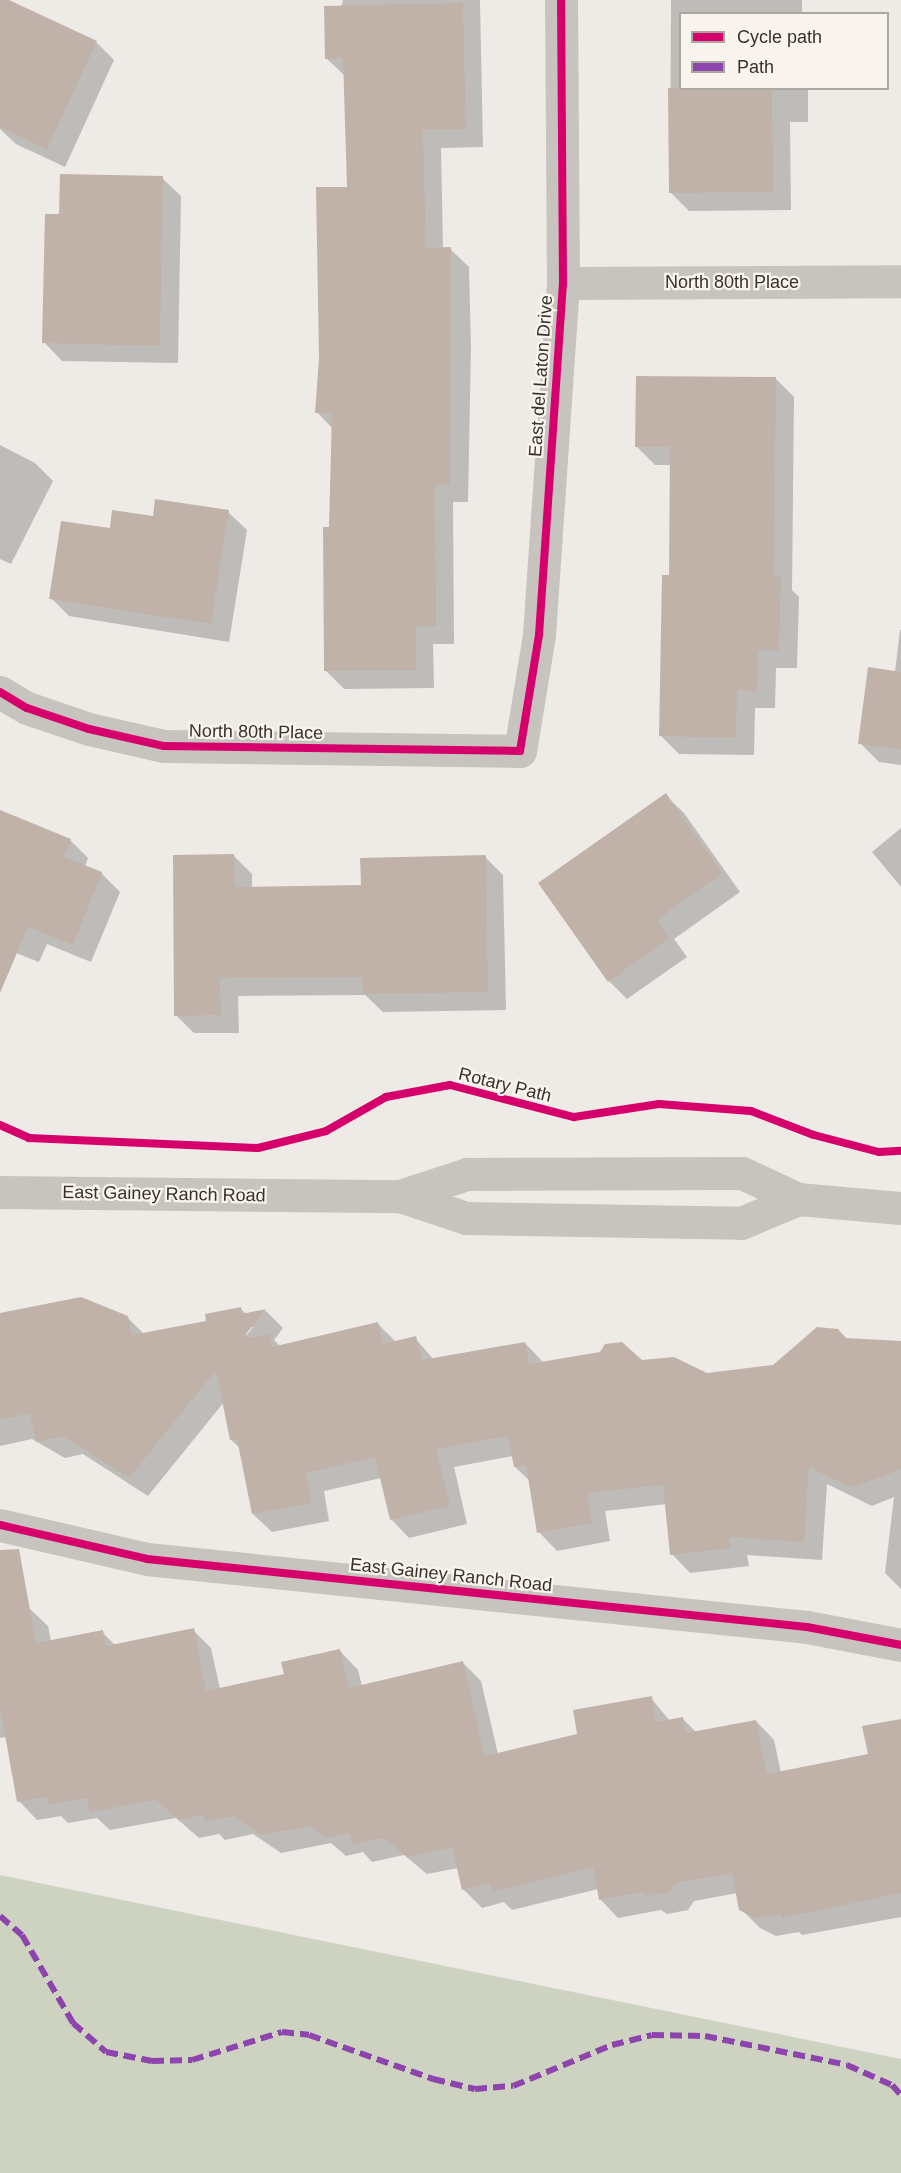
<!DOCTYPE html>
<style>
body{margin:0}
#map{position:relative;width:901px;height:2173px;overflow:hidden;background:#eeebe6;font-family:Helvetica,sans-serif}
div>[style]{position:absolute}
.green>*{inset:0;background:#ced3c1}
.shadow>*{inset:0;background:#0003}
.building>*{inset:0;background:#c0b2a9}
.minor>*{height:33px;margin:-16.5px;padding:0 16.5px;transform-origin:16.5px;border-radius:16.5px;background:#c7c3be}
.quiet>*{height:6px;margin-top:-3px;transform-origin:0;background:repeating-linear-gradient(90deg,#8e44ad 0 12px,transparent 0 18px)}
.cycleway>*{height:8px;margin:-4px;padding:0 4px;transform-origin:4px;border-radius:4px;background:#d6006c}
span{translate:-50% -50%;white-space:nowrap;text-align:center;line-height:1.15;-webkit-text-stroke:4.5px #f9f5ee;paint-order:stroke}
.street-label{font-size:18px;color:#39312c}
.legend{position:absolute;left:679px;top:12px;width:210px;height:78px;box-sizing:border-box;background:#f9f5ee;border:2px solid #aca7a0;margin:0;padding:8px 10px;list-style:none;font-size:18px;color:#39312c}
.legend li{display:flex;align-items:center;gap:12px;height:30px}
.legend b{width:30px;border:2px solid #aca7a0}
</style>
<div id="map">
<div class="green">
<i style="clip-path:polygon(0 1875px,901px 2059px,901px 2173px,0 2173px)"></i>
</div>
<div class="shadow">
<i style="clip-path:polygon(0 0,96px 42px,114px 60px,65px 167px,16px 144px,0 129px)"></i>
<i style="clip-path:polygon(343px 0,480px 0,483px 147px,441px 148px,443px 249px,450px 249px,469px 267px,471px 348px,468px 502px,453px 502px,454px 644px,433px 644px,434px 688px,344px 689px,326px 671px,333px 429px,317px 412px,348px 188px,345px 76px,326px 58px)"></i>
<i style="clip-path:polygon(671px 0,802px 0,802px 14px,680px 14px,680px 88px,808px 88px,808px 122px,790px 122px,791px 210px,689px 211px,670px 192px)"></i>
<i style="clip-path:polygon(162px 178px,181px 196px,178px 363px,62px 361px,44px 342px,60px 215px)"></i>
<i style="clip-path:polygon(776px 379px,794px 397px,792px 590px,799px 597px,797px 668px,776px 668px,775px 708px,755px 708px,754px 755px,679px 754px,661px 736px,671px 576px,672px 465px,655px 465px,636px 446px)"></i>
<i style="clip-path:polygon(0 445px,35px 463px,53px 481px,11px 564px,0 559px)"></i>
<i style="clip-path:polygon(228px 512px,247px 530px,229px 642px,69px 616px,51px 598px,111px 530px,154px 518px)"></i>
<i style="clip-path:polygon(900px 630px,901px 630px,901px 765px,879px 762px,860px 743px,895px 672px)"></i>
<i style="clip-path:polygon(665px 795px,684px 813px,740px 892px,674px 939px,687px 957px,627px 999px,609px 981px)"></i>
<i style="clip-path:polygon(0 812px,70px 840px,88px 858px,85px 867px,101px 873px,120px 892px,91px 962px,47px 944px,39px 962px,1px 947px,0 950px)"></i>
<i style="clip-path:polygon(901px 828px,901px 887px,872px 852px)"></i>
<i style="clip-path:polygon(234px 856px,252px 874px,252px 888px,362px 887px,485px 857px,503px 875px,506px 1010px,383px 1012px,365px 995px,238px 996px,239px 1033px,194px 1033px,176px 1015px)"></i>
<i style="clip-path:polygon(evenodd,241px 1309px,246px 1314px,266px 1311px,283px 1328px,274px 1340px,281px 1347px,378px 1324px,396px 1342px,415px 1338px,434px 1360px,525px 1343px,543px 1362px,642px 1362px,707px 1374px,774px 1366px,847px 1340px,901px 1365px,901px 1589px,885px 1573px,894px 1497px,872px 1506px,827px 1484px,822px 1560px,747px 1555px,749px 1566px,690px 1573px,672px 1554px,667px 1504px,605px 1511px,610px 1541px,557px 1551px,539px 1532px,530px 1481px,515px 1467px,513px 1456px,454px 1467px,467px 1524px,409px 1538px,391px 1519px,381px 1478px,324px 1491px,329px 1521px,272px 1532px,253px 1514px,241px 1449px,231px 1440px,224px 1402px,148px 1496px,83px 1454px,65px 1458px,32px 1439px,0 1446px,0 1314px,127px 1317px,144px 1334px,207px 1322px,241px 1309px,250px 1327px,253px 1327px,242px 1341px,250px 1327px)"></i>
<i style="clip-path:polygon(29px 1608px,48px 1626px,51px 1642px,102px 1632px,116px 1646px,193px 1630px,211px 1648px,220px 1689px,285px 1675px,340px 1651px,358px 1670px,362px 1686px,463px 1663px,481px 1681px,498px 1754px,579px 1735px,651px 1698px,670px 1721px,683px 1719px,697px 1733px,756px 1721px,774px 1740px,781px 1773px,870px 1756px,901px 1720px,901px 1917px,802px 1935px,799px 1932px,776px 1936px,760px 1928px,741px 1909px,738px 1893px,694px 1901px,688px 1910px,667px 1914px,661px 1910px,618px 1918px,600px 1899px,598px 1889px,512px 1910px,504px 1902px,482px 1908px,463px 1889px,458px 1868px,427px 1874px,404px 1855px,372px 1862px,363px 1852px,346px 1856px,331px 1843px,281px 1853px,253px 1834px,225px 1840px,219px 1834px,199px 1838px,176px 1818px,110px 1830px,97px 1818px,68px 1823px,61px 1816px,37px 1820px,19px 1801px,7px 1737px,0 1738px,0 1614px)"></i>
</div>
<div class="building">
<i style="clip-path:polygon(0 0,9px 0,97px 41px,47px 149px,0 127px)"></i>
<i style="clip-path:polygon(463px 3px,466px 129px,423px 130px,426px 248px,451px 247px,450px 485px,435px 484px,436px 626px,416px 626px,416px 670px,324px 671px,323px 527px,329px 527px,332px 413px,315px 413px,319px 358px,316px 187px,347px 187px,343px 58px,325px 59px,324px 6px)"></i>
<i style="clip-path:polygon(668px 88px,772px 88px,773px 192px,669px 193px)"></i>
<i style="clip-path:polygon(60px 174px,163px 176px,160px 346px,42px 343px,45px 214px,59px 214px)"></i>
<i style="clip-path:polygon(636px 376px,776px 377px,774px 577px,781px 577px,779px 650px,758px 650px,757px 691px,737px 690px,736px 738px,659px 736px,662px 575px,669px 575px,670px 447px,635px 447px)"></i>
<i style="clip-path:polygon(155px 499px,229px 510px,211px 624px,49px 599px,61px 521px,110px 528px,112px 510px,153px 516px)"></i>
<i style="clip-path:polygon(868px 667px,901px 672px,901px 749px,858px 744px)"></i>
<i style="clip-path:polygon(666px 793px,722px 873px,657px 920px,669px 938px,608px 982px,538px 883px)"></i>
<i style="clip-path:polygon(0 810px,71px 839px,64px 857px,102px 872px,73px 945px,28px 927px,0 993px)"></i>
<i style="clip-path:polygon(234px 854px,235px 887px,361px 885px,360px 858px,486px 855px,488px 992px,363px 994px,362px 977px,220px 978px,221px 1015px,174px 1016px,173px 855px)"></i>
<i style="clip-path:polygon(81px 1297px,128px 1316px,132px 1335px,206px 1321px,205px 1314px,241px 1307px,242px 1314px,266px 1309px,246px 1334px,247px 1338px,270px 1334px,272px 1347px,378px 1322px,383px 1344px,416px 1336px,422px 1360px,525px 1342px,529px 1364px,600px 1352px,605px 1344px,622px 1342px,642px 1360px,674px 1357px,707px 1373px,773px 1365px,817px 1327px,838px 1329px,846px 1338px,901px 1341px,901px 1469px,852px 1488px,809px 1467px,804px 1542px,730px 1537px,731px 1548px,670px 1555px,663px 1485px,587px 1493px,592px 1523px,537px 1533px,526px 1465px,514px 1467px,508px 1436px,436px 1449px,450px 1506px,390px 1520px,375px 1457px,306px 1473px,312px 1503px,252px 1514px,237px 1439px,230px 1440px,216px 1370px,129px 1478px,64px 1436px,36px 1442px,30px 1413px,0 1420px,0 1313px)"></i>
<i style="clip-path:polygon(19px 1549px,36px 1643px,103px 1630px,106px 1646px,194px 1628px,206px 1691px,284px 1674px,281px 1662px,340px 1649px,349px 1688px,463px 1661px,485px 1756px,577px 1734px,573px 1710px,652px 1696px,656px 1722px,683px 1717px,686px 1733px,756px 1720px,767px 1774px,868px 1754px,862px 1726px,901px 1719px,901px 1893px,782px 1918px,782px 1914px,756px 1918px,739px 1910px,732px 1873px,676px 1883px,669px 1892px,648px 1896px,642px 1892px,599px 1900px,593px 1867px,492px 1892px,489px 1883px,462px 1890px,452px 1847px,407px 1857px,384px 1838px,352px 1844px,350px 1833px,327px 1838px,311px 1826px,261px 1835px,234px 1816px,205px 1822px,204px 1815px,179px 1820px,156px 1800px,90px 1812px,87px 1798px,48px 1805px,47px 1797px,17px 1802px,0 1707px,0 1550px)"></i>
</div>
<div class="minor">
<i style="left:563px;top:283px;width:338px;rotate:-0.3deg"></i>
<i style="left:0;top:692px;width:31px;rotate:31deg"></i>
<i style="left:27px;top:708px;width:65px;rotate:18.7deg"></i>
<i style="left:89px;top:729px;width:77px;rotate:12.8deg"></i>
<i style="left:164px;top:746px;width:356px;rotate:0.8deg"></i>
<i style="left:520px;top:751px;width:118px;rotate:-80.7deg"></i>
<i style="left:539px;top:635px;width:353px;rotate:-86.1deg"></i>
<i style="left:563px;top:283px;width:283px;rotate:-90.4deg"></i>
<i style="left:0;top:1192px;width:400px;rotate:0.6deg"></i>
<i style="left:400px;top:1196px;width:70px;rotate:18.4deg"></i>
<i style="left:466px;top:1218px;width:275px;rotate:1deg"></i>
<i style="left:741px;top:1223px;width:62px;rotate:-22.8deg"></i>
<i style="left:400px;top:1196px;width:71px;rotate:-18.2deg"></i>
<i style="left:467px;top:1174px;width:275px;rotate:-0.2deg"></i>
<i style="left:742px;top:1173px;width:62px;rotate:24.9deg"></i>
<i style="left:798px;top:1199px;width:103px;rotate:5deg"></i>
<i style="left:0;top:1525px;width:151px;rotate:13deg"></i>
<i style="left:147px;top:1559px;width:663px;rotate:5.88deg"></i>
<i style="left:807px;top:1627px;width:96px;rotate:10.8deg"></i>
</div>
<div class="quiet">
<i style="left:0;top:1916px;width:29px;rotate:41deg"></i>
<i style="left:22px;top:1935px;width:102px;rotate:59.9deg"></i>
<i style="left:73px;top:2023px;width:44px;rotate:41.3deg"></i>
<i style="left:106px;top:2052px;width:47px;rotate:11.1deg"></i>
<i style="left:152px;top:2061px;width:40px;rotate:-1.4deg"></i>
<i style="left:192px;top:2060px;width:94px;rotate:-17.3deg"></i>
<i style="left:282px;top:2032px;width:27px;rotate:6deg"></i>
<i style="left:309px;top:2035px;width:132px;rotate:19.5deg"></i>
<i style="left:433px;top:2079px;width:43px;rotate:13.4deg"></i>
<i style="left:475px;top:2089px;width:38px;rotate:-5deg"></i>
<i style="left:513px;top:2086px;width:107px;rotate:-22.5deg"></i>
<i style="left:612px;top:2045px;width:41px;rotate:-14deg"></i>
<i style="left:652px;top:2035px;width:53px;rotate:1.1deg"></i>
<i style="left:705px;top:2036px;width:145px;rotate:11.5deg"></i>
<i style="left:847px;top:2065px;width:49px;rotate:24deg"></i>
<i style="left:892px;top:2085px;width:13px;rotate:48deg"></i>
</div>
<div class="cycleway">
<i style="left:0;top:692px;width:31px;rotate:31deg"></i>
<i style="left:27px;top:708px;width:65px;rotate:18.7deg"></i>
<i style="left:89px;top:729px;width:77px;rotate:12.8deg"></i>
<i style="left:164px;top:746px;width:356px;rotate:0.8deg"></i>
<i style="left:520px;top:751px;width:118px;rotate:-80.7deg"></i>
<i style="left:539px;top:635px;width:353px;rotate:-86.1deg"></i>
<i style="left:563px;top:283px;width:283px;rotate:-90.4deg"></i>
<i style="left:0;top:1125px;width:32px;rotate:24deg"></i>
<i style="left:29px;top:1138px;width:229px;rotate:2.5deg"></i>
<i style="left:258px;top:1148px;width:70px;rotate:-14deg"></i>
<i style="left:326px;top:1131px;width:69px;rotate:-29.5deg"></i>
<i style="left:386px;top:1097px;width:65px;rotate:-10.6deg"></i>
<i style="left:450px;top:1085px;width:128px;rotate:14.5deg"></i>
<i style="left:574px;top:1117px;width:86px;rotate:-8.7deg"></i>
<i style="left:659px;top:1104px;width:92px;rotate:4.4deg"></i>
<i style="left:751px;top:1111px;width:67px;rotate:20.9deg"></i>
<i style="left:814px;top:1135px;width:67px;rotate:14.7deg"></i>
<i style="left:879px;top:1152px;width:22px;rotate:-3deg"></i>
<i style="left:0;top:1525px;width:151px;rotate:13deg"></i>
<i style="left:147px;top:1559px;width:663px;rotate:5.88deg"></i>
<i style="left:807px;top:1627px;width:96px;rotate:10.8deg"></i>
</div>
<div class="street-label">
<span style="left:732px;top:282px">North 80th Place</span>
<span style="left:541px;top:376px;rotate:-86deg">East del Laton Drive</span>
<span style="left:256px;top:732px;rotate:1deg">North 80th Place</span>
<span style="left:505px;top:1085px;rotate:14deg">Rotary Path</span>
<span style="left:164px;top:1194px;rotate:1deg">East Gainey Ranch Road</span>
<span style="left:451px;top:1575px;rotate:6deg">East Gainey Ranch Road</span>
</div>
<ul class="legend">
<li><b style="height:8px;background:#d6006c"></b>Cycle path</li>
<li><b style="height:8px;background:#8e44ad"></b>Path</li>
</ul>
</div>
